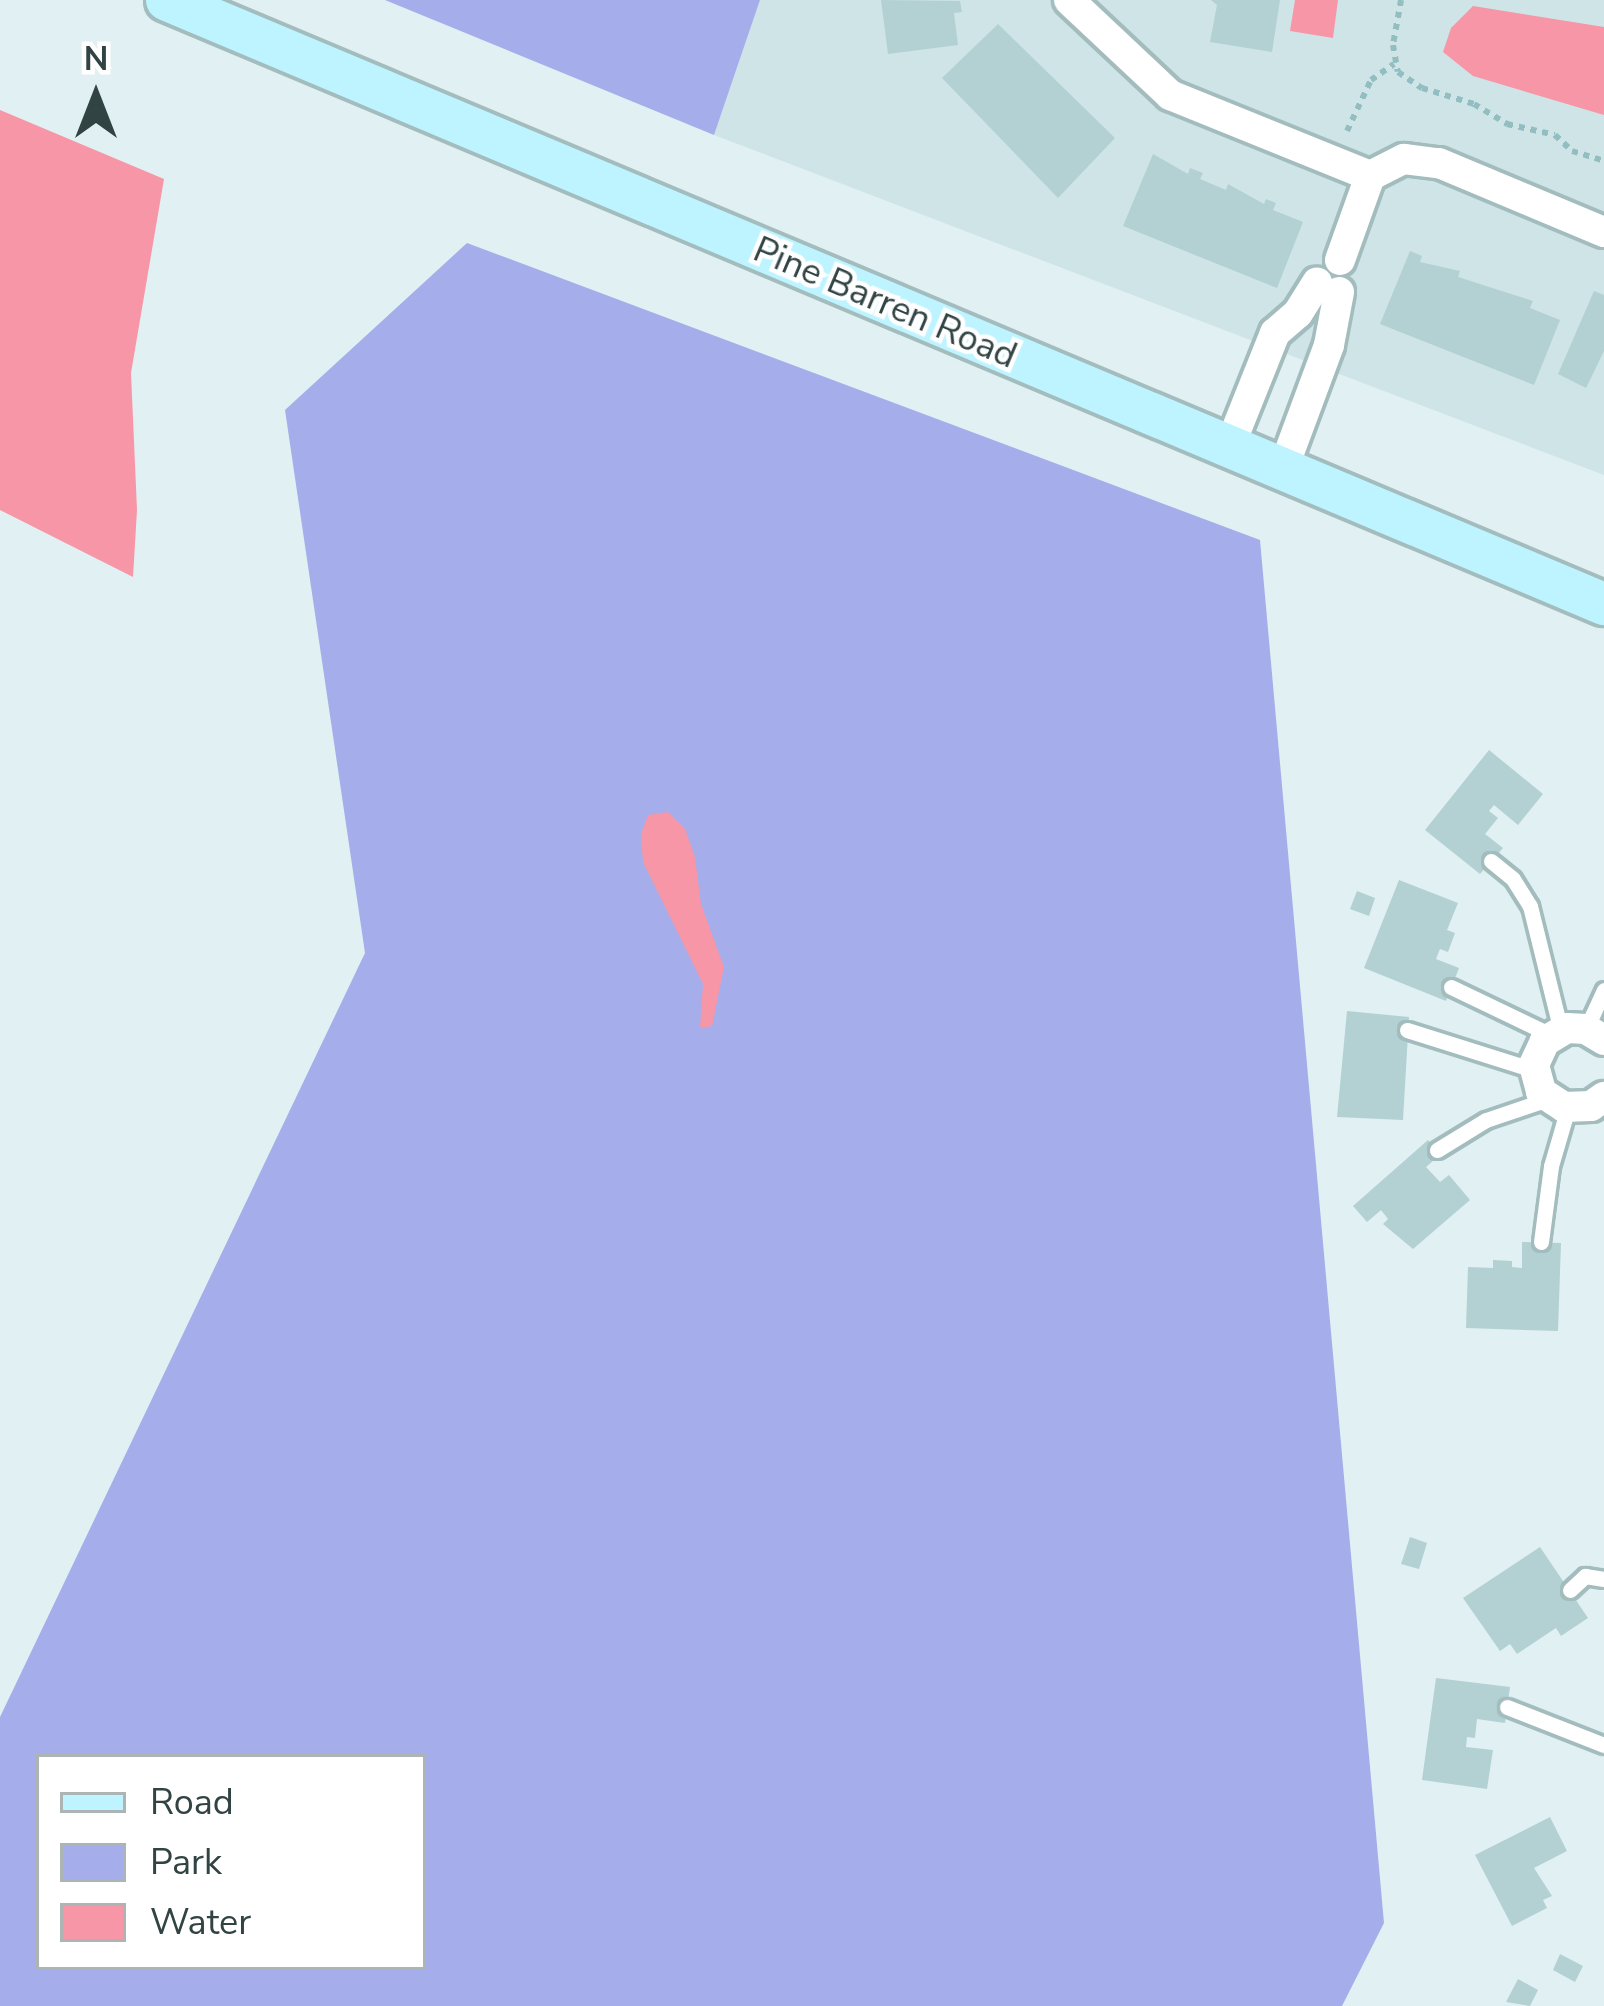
<!DOCTYPE html>
<style>
body{margin:0}
#map{position:relative;width:1604px;height:2006px;overflow:hidden;background:#e1f0f2;font-family:"Nunito Sans",sans-serif}
div>[style]{position:absolute}
.residential>*{inset:0;background:#cee4e7}
.green>*{inset:0;background:#a5aeeb}
.water>*{inset:0;background:#f696a6}
.building>*{inset:0;background:#b3d1d2}
.path>*{height:6px;margin-top:-3px;transform-origin:0;background:repeating-linear-gradient(90deg,#93bec1 0 6px,transparent 0 12px)}
.roads{filter:drop-shadow(3px 0 #a3bcbd) drop-shadow(-3px 0 #a3bcbd) drop-shadow(0 3px #a3bcbd) drop-shadow(0 -3px #a3bcbd)}
.service>*{height:15px;margin:-7.5px;padding:0 7.5px;transform-origin:7.5px;border-radius:7.5px;background:#fff}
.minor>*{height:30px;margin:-15px;padding:0 15px;transform-origin:15px;border-radius:15px;background:#fff}
.secondary>*{height:42px;margin:-21px;padding:0 21px;transform-origin:21px;border-radius:21px;background:#bef4ff}
span{translate:-50% -50%;white-space:nowrap;text-align:center;line-height:1.15;-webkit-text-stroke:9px #fff;paint-order:stroke}
.street-label{font-size:36px;color:#314343}
.legend{position:absolute;left:36px;top:1754px;width:390px;height:216px;box-sizing:border-box;background:#fff;border:3px solid #adb4b4;margin:0;padding:15px 21px;list-style:none;font-size:36px;color:#314343}
.legend li{display:flex;align-items:center;gap:24px;height:60px}
.legend b{width:60px;border:3px solid #adb4b4}
.north{position:absolute;left:36px;top:36px;width:120px;height:120px;-webkit-text-stroke:9px #fff;paint-order:stroke;rotate:0deg;font-size:33px;font-weight:700;line-height:48px;text-align:center;color:#314343}
.north::after{content:'';display:block;margin:auto;width:42px;height:54px;background:#314343;clip-path:polygon(50% 0,100% 100%,50% 72%,0 100%)}
</style>
<div id="map">
<div class="residential">
<i style="clip-path:polygon(760px 0,1604px 0,1604px 475px,714px 135px)"></i>
</div>
<div class="green">
<i style="clip-path:polygon(385px 0,760px 0,714px 135px)"></i>
<i style="clip-path:polygon(evenodd,467px 243px,1260px 540px,1384px 1923px,1342px 2006px,0 2006px,0 1717px,365px 953px,285px 410px,467px 243px,39px 1757px,423px 1757px,423px 1967px,39px 1967px,39px 1757px)"></i>
</div>
<div class="water">
<i style="clip-path:polygon(1295px 0,1338px 0,1333px 38px,1290px 31px)"></i>
<i style="clip-path:polygon(1473px 6px,1604px 27px,1604px 115px,1473px 76px,1443px 52px,1451px 28px)"></i>
<i style="clip-path:polygon(0 110px,164px 179px,131px 373px,137px 510px,133px 577px,0 510px)"></i>
<i style="clip-path:polygon(668px 812px,685px 829px,695px 857px,701px 904px,724px 967px,712px 1026px,700px 1028px,703px 984px,643px 862px,641px 834px,648px 815px)"></i>
</div>
<div class="building">
<i style="clip-path:polygon(881px 0,960px 1px,962px 12px,954px 13px,958px 45px,888px 54px)"></i>
<i style="clip-path:polygon(1211px 0,1280px 0,1272px 52px,1210px 42px,1217px 5px)"></i>
<i style="clip-path:polygon(998px 24px,1115px 138px,1058px 198px,942px 78px)"></i>
<i style="clip-path:polygon(1153px 154px,1188px 174px,1190px 168px,1203px 173px,1200px 179px,1226px 190px,1228px 184px,1264px 204px,1266px 199px,1276px 203px,1273px 210px,1303px 222px,1277px 288px,1123px 226px)"></i>
<i style="clip-path:polygon(1410px 251px,1422px 256px,1420px 262px,1460px 271px,1458px 277px,1533px 301px,1530px 308px,1560px 320px,1534px 385px,1380px 324px)"></i>
<i style="clip-path:polygon(1594px 291px,1604px 295px,1604px 351px,1586px 388px,1558px 374px)"></i>
<i style="clip-path:polygon(1489px 750px,1543px 794px,1518px 825px,1494px 805px,1489px 811px,1498px 818px,1485px 834px,1503px 848px,1480px 874px,1425px 830px)"></i>
<i style="clip-path:polygon(1399px 880px,1458px 903px,1447px 930px,1455px 933px,1448px 952px,1440px 949px,1436px 959px,1459px 968px,1446px 1001px,1364px 968px)"></i>
<i style="clip-path:polygon(1357px 891px,1375px 898px,1369px 916px,1350px 909px)"></i>
<i style="clip-path:polygon(1347px 1011px,1409px 1017px,1403px 1120px,1337px 1117px)"></i>
<i style="clip-path:polygon(1428px 1140px,1441px 1154px,1426px 1167px,1440px 1182px,1449px 1175px,1470px 1200px,1413px 1249px,1383px 1224px,1388px 1219px,1381px 1210px,1367px 1222px,1353px 1206px)"></i>
<i style="clip-path:polygon(1522px 1242px,1561px 1243px,1558px 1331px,1466px 1328px,1468px 1267px,1493px 1268px,1493px 1260px,1512px 1261px,1512px 1267px,1522px 1268px)"></i>
<i style="clip-path:polygon(1410px 1537px,1427px 1543px,1419px 1569px,1401px 1564px)"></i>
<i style="clip-path:polygon(1540px 1547px,1588px 1618px,1561px 1636px,1556px 1628px,1517px 1654px,1510px 1644px,1500px 1651px,1463px 1598px)"></i>
<i style="clip-path:polygon(1436px 1678px,1510px 1687px,1505px 1723px,1477px 1719px,1475px 1738px,1467px 1737px,1466px 1747px,1493px 1750px,1487px 1789px,1422px 1780px)"></i>
<i style="clip-path:polygon(1550px 1817px,1567px 1851px,1534px 1868px,1552px 1896px,1543px 1900px,1547px 1908px,1512px 1926px,1475px 1855px)"></i>
<i style="clip-path:polygon(1560px 1954px,1583px 1966px,1575px 1982px,1553px 1970px)"></i>
<i style="clip-path:polygon(1518px 1979px,1538px 1990px,1530px 2006px,1506px 2002px)"></i>
</div>
<div class="path">
<i style="left:1401px;top:0;width:46px;rotate:100.1deg"></i>
<i style="left:1393px;top:45px;width:27px;rotate:80deg"></i>
<i style="left:1398px;top:72px;width:29px;rotate:34deg"></i>
<i style="left:1422px;top:88px;width:54px;rotate:17.1deg"></i>
<i style="left:1474px;top:104px;width:39px;rotate:31deg"></i>
<i style="left:1507px;top:124px;width:49px;rotate:12.9deg"></i>
<i style="left:1555px;top:135px;width:23px;rotate:43deg"></i>
<i style="left:1572px;top:151px;width:34px;rotate:17deg"></i>
<i style="left:1347px;top:131px;width:56px;rotate:-64.8deg"></i>
<i style="left:1371px;top:80px;width:28px;rotate:-35deg"></i>
</div>
<div class="roads">
<div class="service">
<i style="left:1491px;top:861px;width:28px;rotate:39deg"></i>
<i style="left:1513px;top:879px;width:32px;rotate:58deg"></i>
<i style="left:1530px;top:906px;width:129px;rotate:76.1deg"></i>
<i style="left:1451px;top:987px;width:111px;rotate:25.6deg"></i>
<i style="left:1586px;top:1029px;width:43px;rotate:-65.2deg"></i>
<i style="left:1407px;top:1030px;width:133px;rotate:17.5deg"></i>
<i style="left:1437px;top:1150px;width:57px;rotate:-31.5deg"></i>
<i style="left:1486px;top:1120px;width:65px;rotate:-18.7deg"></i>
<i style="left:1541px;top:1242px;width:77px;rotate:-82.5deg"></i>
<i style="left:1551px;top:1166px;width:60px;rotate:-73.7deg"></i>
<i style="left:1570px;top:1590px;width:21px;rotate:-43deg"></i>
<i style="left:1585px;top:1576px;width:19px;rotate:9deg"></i>
<i style="left:1507px;top:1707px;width:104px;rotate:21.4deg"></i>
</div>
<div class="minor">
<i style="left:1069px;top:0;width:139px;rotate:43.2deg"></i>
<i style="left:1170px;top:95px;width:216px;rotate:22deg"></i>
<i style="left:1340px;top:260px;width:89px;rotate:-70.3deg"></i>
<i style="left:1370px;top:176px;width:38px;rotate:-27deg"></i>
<i style="left:1404px;top:159px;width:35px;rotate:7deg"></i>
<i style="left:1439px;top:163px;width:179px;rotate:22.7deg"></i>
<i style="left:1229px;top:448px;width:124px;rotate:-68.2deg"></i>
<i style="left:1275px;top:333px;width:30px;rotate:-41deg"></i>
<i style="left:1298px;top:313px;width:36px;rotate:-58deg"></i>
<i style="left:1283px;top:469px;width:132px;rotate:-69.6deg"></i>
<i style="left:1329px;top:345px;width:54px;rotate:-79.3deg"></i>
<i style="left:1604px;top:1040px;width:21px;rotate:-149deg"></i>
<i style="left:1586px;top:1029px;width:19px;rotate:-177deg"></i>
<i style="left:1567px;top:1028px;width:26px;rotate:149deg"></i>
<i style="left:1545px;top:1041px;width:26px;rotate:115deg"></i>
<i style="left:1534px;top:1065px;width:28px;rotate:75deg"></i>
<i style="left:1541px;top:1092px;width:27px;rotate:33deg"></i>
<i style="left:1564px;top:1107px;width:27px;rotate:-2deg"></i>
<i style="left:1591px;top:1106px;width:16px;rotate:-35deg"></i>
</div>
<div class="secondary">
<i style="left:167px;top:0;width:1559px;rotate:22.8deg"></i>
</div>
</div>
<div class="street-label">
<span style="left:885px;top:303px;rotate:23deg">Pine Barren Road</span>
</div>
<ul class="legend">
<li><b style="height:15px;background:#bef4ff"></b>Road</li>
<li><b style="height:33px;background:#a5aeeb"></b>Park</li>
<li><b style="height:33px;background:#f696a6"></b>Water</li>
</ul>
<div class="north">N</div>
</div>
